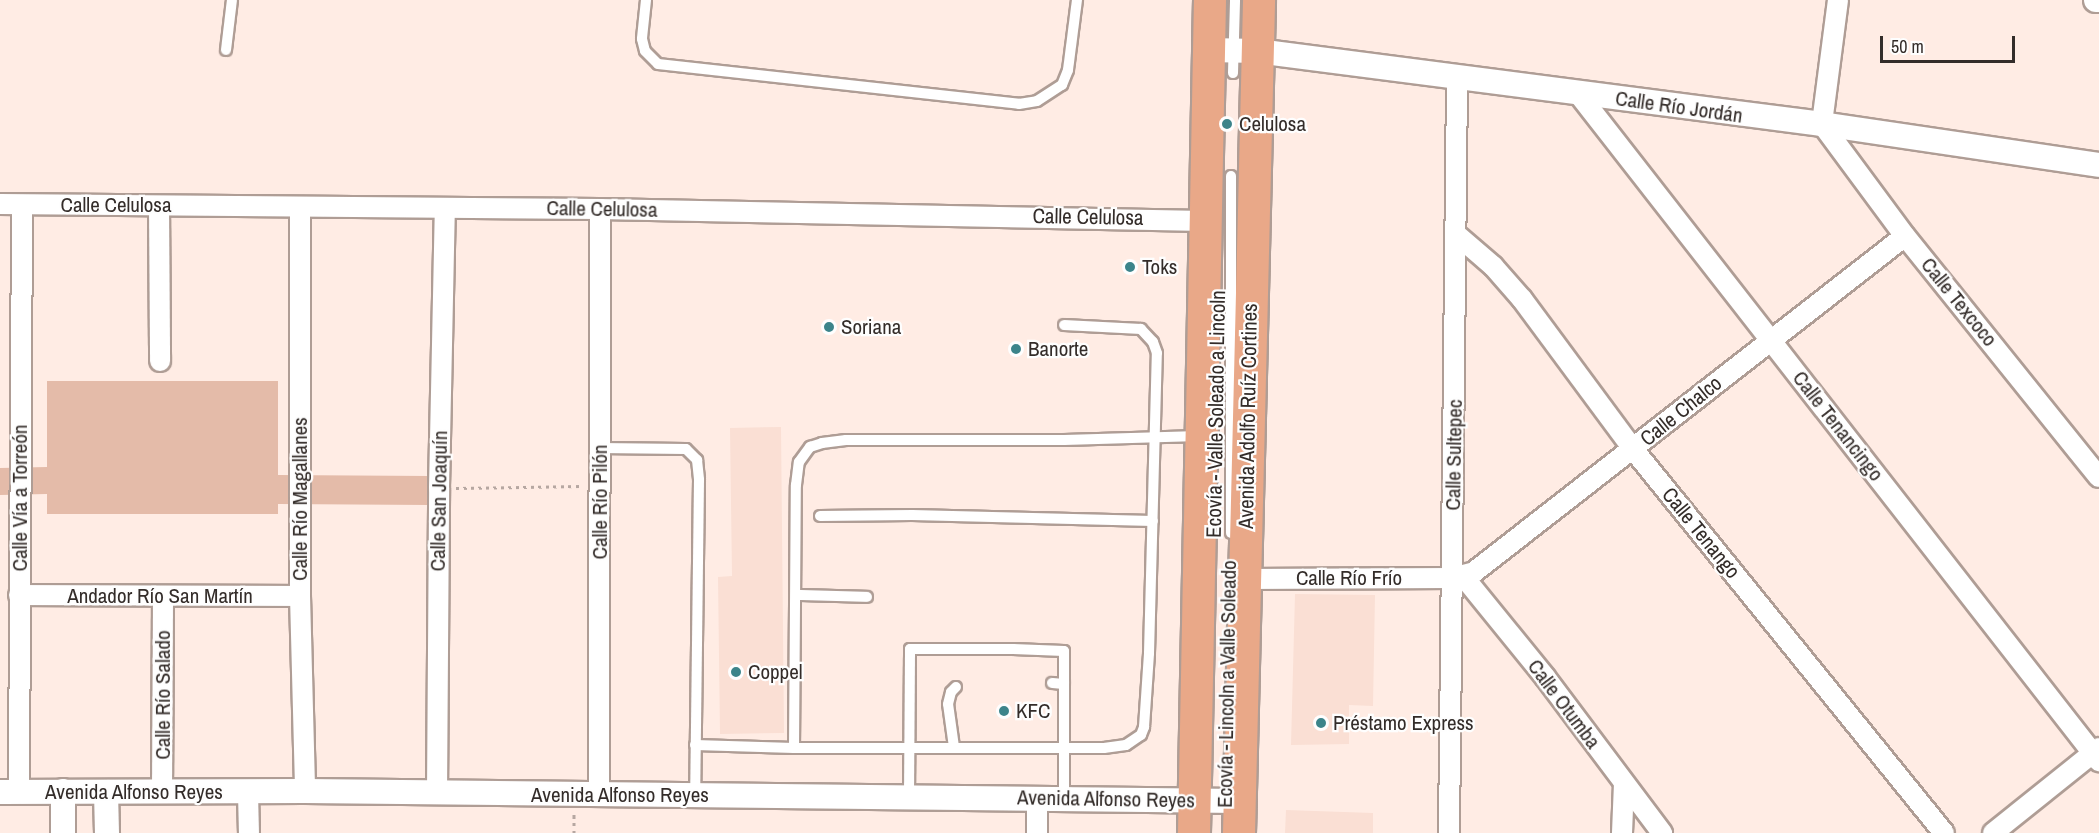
<!DOCTYPE html>
<meta charset="utf-8">
<style>
body{margin:0}
#map{position:relative;width:2099px;height:833px;overflow:hidden;background:#ffece4;font-family:"Archivo Narrow",sans-serif}
div>[style]{position:absolute}
.built>*{inset:0;background:#fadfd4}
.green>*{inset:0;background:#e4bba9}
.path>*{height:3px;margin-top:-1.5px;transform-origin:0;background:repeating-linear-gradient(90deg,#b6a7a1 0 3px,transparent 0 7.5px)}
.roads{filter:drop-shadow(2px 0 #af9d95) drop-shadow(-2px 0 #af9d95) drop-shadow(0 2px #af9d95) drop-shadow(0 -2px #af9d95)}
.service>*{height:10px;margin:-5px;padding:0 5px;transform-origin:5px;border-radius:5px;background:#fff}
.minor>*{height:20px;margin:-10px;padding:0 10px;transform-origin:10px;border-radius:10px;background:#fff}
.tertiary>*{height:24px;margin:-12px;padding:0 12px;transform-origin:12px;border-radius:12px;background:#fff}
.primary>*{height:32px;margin:-16px;padding:0 16px;transform-origin:16px;border-radius:16px;background:#e9a888}
.dots>*{width:16px;height:16px;translate:-50% -50%;box-sizing:border-box;border:3px solid #fefefe;border-radius:50%}
span{translate:-50% -50%;white-space:nowrap;text-align:center;line-height:1.15;-webkit-text-stroke:4.5px #fefefe;paint-order:stroke}
.street-label{font-size:21px;color:#332c29}
.poi-label{font-size:21px;color:#332c29}
.left{translate:0 -50%;text-align:left}
.scale{position:absolute;left:1880px;top:36px;width:135px;height:27px;box-sizing:border-box;border:3px solid #332c29;border-top:0;padding-left:8px;font-size:18px;line-height:21px;white-space:nowrap;color:#332c29;-webkit-text-stroke:4px #fefefe;paint-order:stroke}
</style>
<div id="map">
<div class="built">
<i style="clip-path:polygon(781px 427px,784px 733px,720px 734px,718px 577px,732px 576px,730px 428px)"></i>
<i style="clip-path:polygon(1295px 594px,1375px 595px,1373px 706px,1349px 705px,1349px 744px,1291px 745px)"></i>
<i style="clip-path:polygon(1286px 810px,1373px 813px,1373px 833px,1285px 833px)"></i>
</div>
<div class="green">
<i style="clip-path:polygon(47px 381px,278px 381px,278px 475px,430px 476px,430px 505px,278px 504px,278px 514px,47px 514px,47px 494px,0 495px,0 468px,47px 467px)"></i>
</div>
<div class="path">
<i style="left:456px;top:488px;width:125px;rotate:-0.9deg"></i>
<i style="left:574px;top:833px;width:19px;rotate:-90deg"></i>
</div>
<div class="roads">
<div class="service">
<i style="left:646px;top:0;width:39px;rotate:96deg"></i>
<i style="left:642px;top:39px;width:12px;rotate:76deg"></i>
<i style="left:645px;top:51px;width:18px;rotate:45deg"></i>
<i style="left:658px;top:64px;width:363px;rotate:6.3deg"></i>
<i style="left:1019px;top:104px;width:18px;rotate:-9deg"></i>
<i style="left:1037px;top:101px;width:30px;rotate:-33deg"></i>
<i style="left:1062px;top:85px;width:16px;rotate:-68deg"></i>
<i style="left:1068px;top:70px;width:71px;rotate:-82.7deg"></i>
<i style="left:226px;top:50px;width:50px;rotate:-83.2deg"></i>
<i style="left:1233px;top:73px;width:73px;rotate:-88.4deg"></i>
<i style="left:599px;top:448px;width:87px;rotate:0.7deg"></i>
<i style="left:686px;top:449px;width:16px;rotate:45deg"></i>
<i style="left:697px;top:460px;width:20px;rotate:84deg"></i>
<i style="left:699px;top:480px;width:316px;rotate:90.7deg"></i>
<i style="left:820px;top:516px;width:92px;rotate:-0.6deg"></i>
<i style="left:912px;top:515px;width:241px;rotate:1.4deg"></i>
<i style="left:1231px;top:533px;width:357px;rotate:-90deg"></i>
<i style="left:797px;top:595px;width:70px;rotate:1.6deg"></i>
<i style="left:1052px;top:683px;width:12px;rotate:5deg"></i>
<i style="left:695px;top:745px;width:99px;rotate:1.7deg"></i>
<i style="left:794px;top:748px;width:310px"></i>
<i style="left:1104px;top:748px;width:22px;rotate:-8deg"></i>
<i style="left:1126px;top:745px;width:18px;rotate:-34deg"></i>
<i style="left:1141px;top:735px;width:9px;rotate:-69deg"></i>
<i style="left:1144px;top:727px;width:74px;rotate:-86.1deg"></i>
<i style="left:1149px;top:653px;width:300px;rotate:-88.5deg"></i>
<i style="left:1157px;top:353px;width:12px;rotate:-110deg"></i>
<i style="left:1153px;top:342px;width:18px;rotate:-133deg"></i>
<i style="left:1141px;top:329px;width:77px;rotate:-177deg"></i>
<i style="left:954px;top:747px;width:43px;rotate:-97.9deg"></i>
<i style="left:948px;top:704px;width:12px;rotate:-76deg"></i>
<i style="left:951px;top:692px;width:7px;rotate:-45deg"></i>
<i style="left:794px;top:748px;width:263px;rotate:-89.6deg"></i>
<i style="left:796px;top:485px;width:23px;rotate:-83deg"></i>
<i style="left:799px;top:462px;width:19px;rotate:-54deg"></i>
<i style="left:810px;top:447px;width:13px;rotate:-18deg"></i>
<i style="left:822px;top:443px;width:24px;rotate:-7deg"></i>
<i style="left:846px;top:440px;width:218px"></i>
<i style="left:1064px;top:440px;width:135px;rotate:-1.7deg"></i>
<i style="left:909px;top:797px;width:148px;rotate:-89.6deg"></i>
<i style="left:910px;top:649px;width:103px"></i>
<i style="left:1013px;top:649px;width:51px;rotate:2.2deg"></i>
<i style="left:1064px;top:651px;width:148px;rotate:90deg"></i>
</div>
<div class="minor">
<i style="left:1838px;top:0;width:125px;rotate:97.4deg"></i>
<i style="left:1822px;top:124px;width:139px;rotate:53.5deg"></i>
<i style="left:1905px;top:236px;width:309px;rotate:51.2deg"></i>
<i style="left:1577px;top:92px;width:849px;rotate:52.04deg"></i>
<i style="left:0;top:204px;width:600px;rotate:0.48deg"></i>
<i style="left:600px;top:209px;width:605px;rotate:1.14deg"></i>
<i style="left:159px;top:206px;width:155px;rotate:89.6deg"></i>
<i style="left:300px;top:207px;width:389px;rotate:90deg"></i>
<i style="left:300px;top:596px;width:195px;rotate:88.5deg"></i>
<i style="left:1457px;top:235px;width:48px;rotate:40.7deg"></i>
<i style="left:1493px;top:266px;width:44px;rotate:48.7deg"></i>
<i style="left:1522px;top:299px;width:187px;rotate:53.5deg"></i>
<i style="left:1633px;top:449px;width:494px;rotate:51deg"></i>
<i style="left:1463px;top:576px;width:130px;rotate:50.9deg"></i>
<i style="left:1545px;top:677px;width:195px;rotate:53.1deg"></i>
<i style="left:1245px;top:579px;width:207px;rotate:-0.3deg"></i>
<i style="left:1452px;top:578px;width:23px;rotate:-15deg"></i>
<i style="left:1474px;top:572px;width:546px;rotate:-37.94deg"></i>
<i style="left:19px;top:595px;width:281px;rotate:0.2deg"></i>
<i style="left:19px;top:792px;width:587px;rotate:-89.71deg"></i>
<i style="left:162px;top:792px;width:195px;rotate:-89.7deg"></i>
<i style="left:248px;top:793px;width:40px;rotate:88.6deg"></i>
<i style="left:437px;top:794px;width:306px;rotate:-89.6deg"></i>
<i style="left:439px;top:488px;width:280px;rotate:-88.8deg"></i>
<i style="left:599px;top:795px;width:586px;rotate:-89.9deg"></i>
<i style="left:1037px;top:833px;width:35px;rotate:-90deg"></i>
<i style="left:1449px;top:833px;width:756px;rotate:-89.39deg"></i>
<i style="left:1622px;top:833px;width:49px;rotate:-87.7deg"></i>
<i style="left:1993px;top:833px;width:136px;rotate:-38.7deg"></i>
</div>
<div class="tertiary">
<i style="left:2096px;top:0;width:3px"></i>
<i style="left:1209px;top:50px;width:48px;rotate:1.2deg"></i>
<i style="left:1257px;top:51px;width:570px;rotate:7.36deg"></i>
<i style="left:1822px;top:124px;width:280px;rotate:8.4deg"></i>
<i style="left:63px;top:791px;width:42px;rotate:90deg"></i>
<i style="left:0;top:792px;width:305px;rotate:-0.2deg"></i>
<i style="left:305px;top:791px;width:934px;rotate:0.61deg"></i>
<i style="left:106px;top:792px;width:41px;rotate:88.6deg"></i>
</div>
<div class="primary">
<i style="left:1194px;top:833px;width:833px;rotate:-88.9deg"></i>
<i style="left:1239px;top:833px;width:833px;rotate:-88.62deg"></i>
</div>
</div>
<div class="dots">
<i style="left:1227px;top:124px;background:#3c848a"></i>
<i style="left:1130px;top:267px;background:#3c848a"></i>
<i style="left:829px;top:327px;background:#3c848a"></i>
<i style="left:1016px;top:349px;background:#3c848a"></i>
<i style="left:736px;top:672px;background:#3c848a"></i>
<i style="left:1004px;top:711px;background:#3c848a"></i>
<i style="left:1321px;top:723px;background:#3c848a"></i>
</div>
<div class="street-label">
<span style="left:1679px;top:107px;rotate:8deg">Calle Río Jordán</span>
<span style="left:116px;top:205px">Calle Celulosa</span>
<span style="left:602px;top:209px;rotate:1deg">Calle Celulosa</span>
<span style="left:1088px;top:217px;rotate:1deg">Calle Celulosa</span>
<span style="left:1959px;top:302px;rotate:51deg">Calle Texcoco</span>
<span style="left:1681px;top:411px;rotate:-39deg">Calle Chalco</span>
<span style="left:1216px;top:414px;rotate:-89deg">Ecovía - Valle Soleado a Lincoln</span>
<span style="left:1248px;top:416px;rotate:-89deg">Avenida Adolfo Ruíz Cortines</span>
<span style="left:1838px;top:426px;rotate:52deg">Calle Tenancingo</span>
<span style="left:1454px;top:455px;rotate:-89deg">Calle Sultepec</span>
<span style="left:20px;top:498px;rotate:-90deg">Calle Vía a Torreón</span>
<span style="left:300px;top:499px;rotate:-90deg">Calle Río Magallanes</span>
<span style="left:439px;top:501px;rotate:-89deg">Calle San Joaquín</span>
<span style="left:600px;top:502px;rotate:-90deg">Calle Río Pilón</span>
<span style="left:1701px;top:533px;rotate:51deg">Calle Tenango</span>
<span style="left:1349px;top:578px">Calle Río Frío</span>
<span style="left:160px;top:596px">Andador Río San Martín</span>
<span style="left:1227px;top:684px;rotate:-89deg">Ecovía - Lincoln a Valle Soleado</span>
<span style="left:163px;top:695px;rotate:-90deg">Calle Río Salado</span>
<span style="left:1564px;top:704px;rotate:53deg">Calle Otumba</span>
<span style="left:134px;top:792px">Avenida Alfonso Reyes</span>
<span style="left:620px;top:795px">Avenida Alfonso Reyes</span>
<span style="left:1106px;top:799px;rotate:1deg">Avenida Alfonso Reyes</span>
</div>
<div class="poi-label">
<span class="left" style="left:1239px;top:124px">Celulosa</span>
<span class="left" style="left:1142px;top:267px">Toks</span>
<span class="left" style="left:841px;top:327px">Soriana</span>
<span class="left" style="left:1028px;top:349px">Banorte</span>
<span class="left" style="left:748px;top:672px">Coppel</span>
<span class="left" style="left:1016px;top:711px">KFC</span>
<span class="left" style="left:1333px;top:723px">Préstamo Express</span>
</div>
<div class="scale">50 m</div>
</div>
